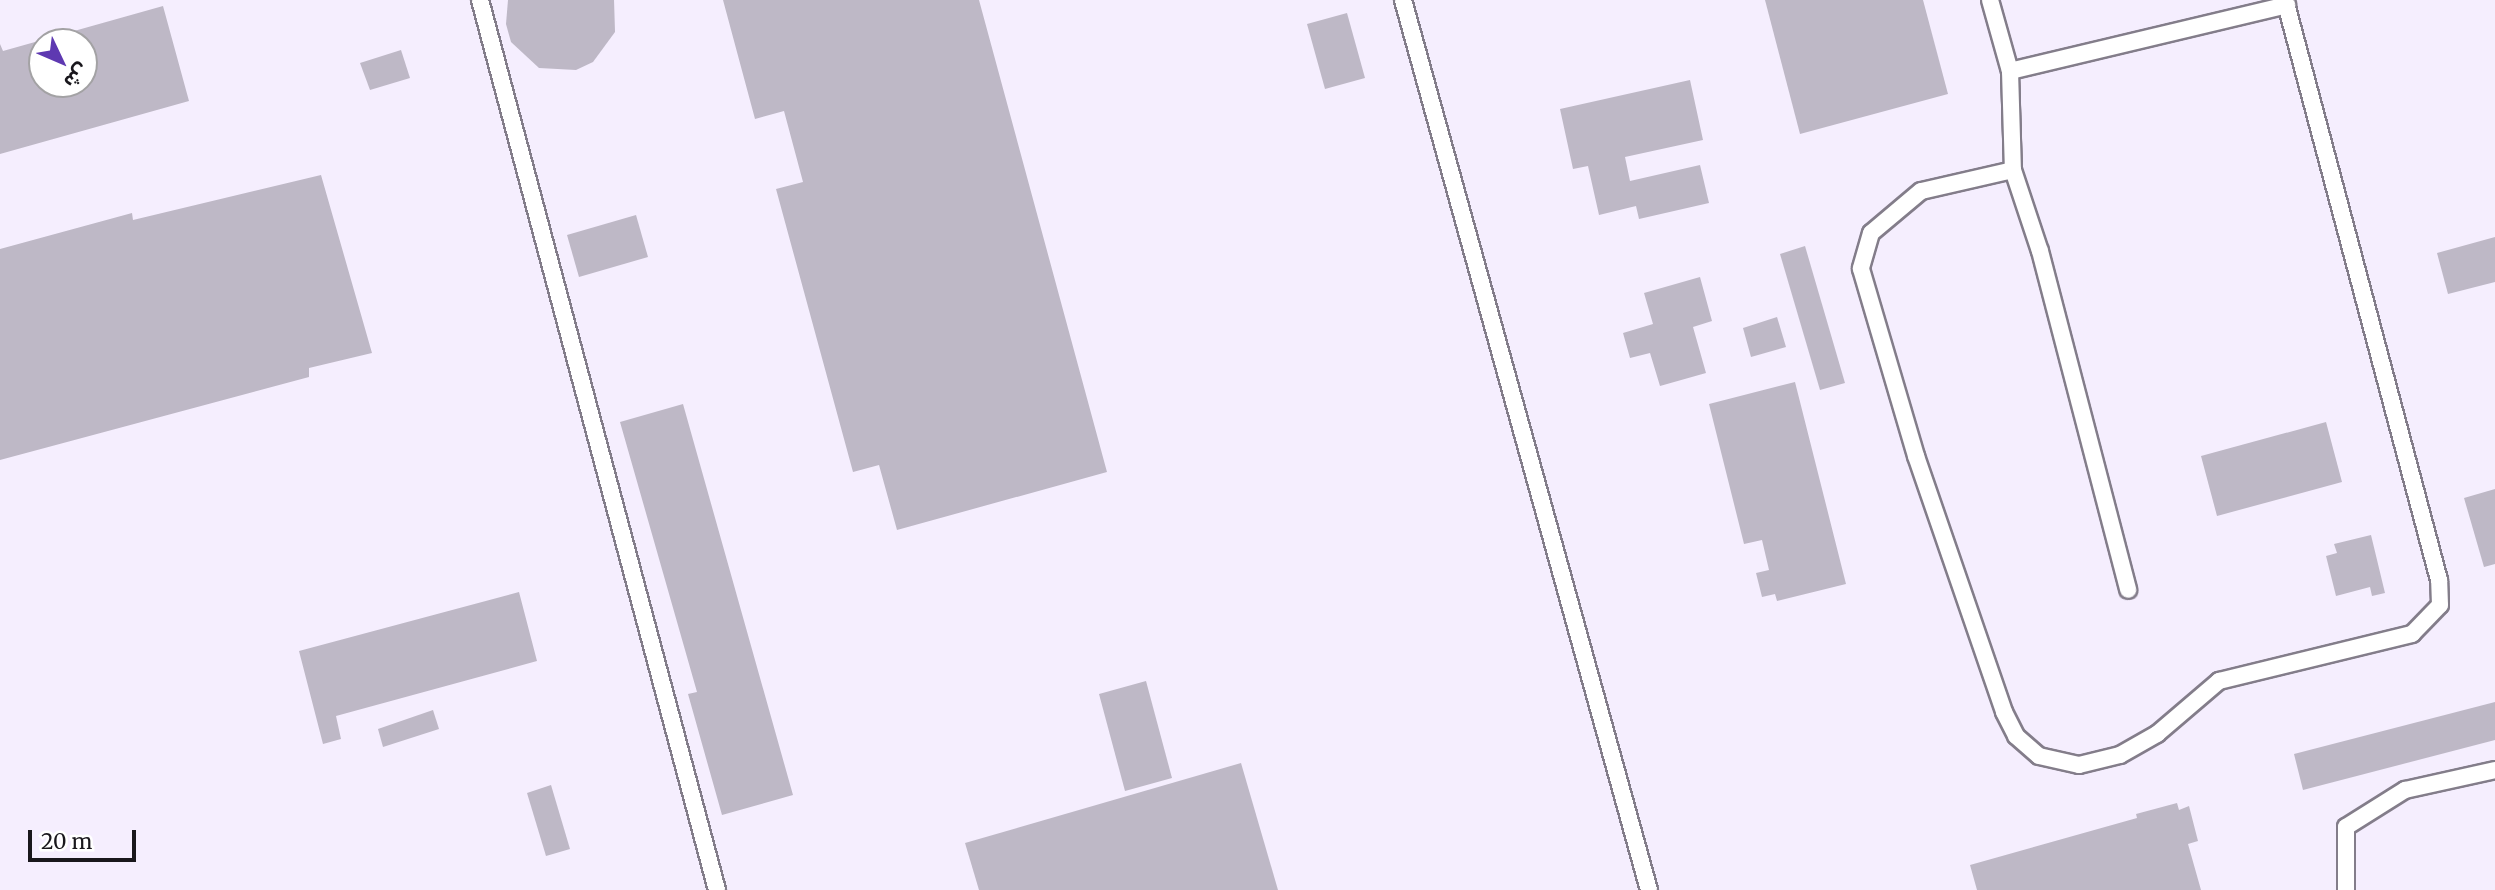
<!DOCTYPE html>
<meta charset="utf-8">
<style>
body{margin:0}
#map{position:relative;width:2495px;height:890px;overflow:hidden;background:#f5eefe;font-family:Merriweather,"Noto Sans Arabic",serif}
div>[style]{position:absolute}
.building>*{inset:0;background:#beb8c6}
.roads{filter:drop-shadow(2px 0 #837d8a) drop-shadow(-2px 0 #837d8a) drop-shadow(0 2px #837d8a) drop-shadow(0 -2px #837d8a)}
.lane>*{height:16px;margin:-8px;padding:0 8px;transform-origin:8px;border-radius:8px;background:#fff}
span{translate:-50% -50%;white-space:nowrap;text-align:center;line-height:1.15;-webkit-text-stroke:6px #fff;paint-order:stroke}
.north{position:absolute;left:28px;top:28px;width:70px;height:70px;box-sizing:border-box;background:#fff;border:2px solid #a3a2a4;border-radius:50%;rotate:134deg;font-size:19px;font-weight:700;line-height:28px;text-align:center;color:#19171c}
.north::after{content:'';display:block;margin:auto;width:24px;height:32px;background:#5e39b1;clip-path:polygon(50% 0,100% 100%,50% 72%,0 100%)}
.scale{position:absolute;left:28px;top:830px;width:108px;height:32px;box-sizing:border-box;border:4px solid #19171c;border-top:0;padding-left:9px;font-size:21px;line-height:24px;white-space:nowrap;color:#19171c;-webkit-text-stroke:5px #fff;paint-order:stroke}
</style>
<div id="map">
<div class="building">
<i style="clip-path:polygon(508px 0,614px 0,615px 32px,593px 62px,576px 70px,539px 68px,511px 42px,506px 24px)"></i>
<i style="clip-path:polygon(723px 0,979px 0,1107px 472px,897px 530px,879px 465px,853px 472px,776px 189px,803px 182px,784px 111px,755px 119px)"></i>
<i style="clip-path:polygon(1765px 0,1923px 0,1948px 94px,1800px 134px)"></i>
<i style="clip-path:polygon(evenodd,163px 6px,189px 101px,0 154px,0 44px,3px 51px,163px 6px,42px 42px,84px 42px,84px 84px,42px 84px,42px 42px)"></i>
<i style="clip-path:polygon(1347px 13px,1365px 78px,1325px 89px,1307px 24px)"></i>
<i style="clip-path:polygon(401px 50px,410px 78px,370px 90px,360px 63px)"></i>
<i style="clip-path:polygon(1690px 80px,1703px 140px,1625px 157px,1630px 181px,1700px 165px,1709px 203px,1639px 219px,1636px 206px,1599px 215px,1588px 166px,1573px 169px,1560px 109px)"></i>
<i style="clip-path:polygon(321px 175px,372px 353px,309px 368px,309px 377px,0 460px,0 249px,132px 213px,133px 220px)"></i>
<i style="clip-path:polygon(636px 215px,648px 257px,579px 277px,567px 235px)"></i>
<i style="clip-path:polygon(2495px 237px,2495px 282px,2448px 294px,2437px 253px)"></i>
<i style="clip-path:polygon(1805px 246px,1845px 383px,1820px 390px,1780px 254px)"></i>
<i style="clip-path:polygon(1700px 277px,1712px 321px,1693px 327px,1706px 373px,1660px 386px,1650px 353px,1630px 358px,1623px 333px,1653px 324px,1644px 293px)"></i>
<i style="clip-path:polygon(1777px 317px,1786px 347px,1751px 357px,1743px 328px)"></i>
<i style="clip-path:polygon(1795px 382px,1846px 584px,1777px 601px,1775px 594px,1762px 597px,1756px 573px,1769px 570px,1762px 540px,1744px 544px,1709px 404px)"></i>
<i style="clip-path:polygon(683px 404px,793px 795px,722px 815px,688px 694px,697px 692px,620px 422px)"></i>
<i style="clip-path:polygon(2326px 422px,2342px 482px,2217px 516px,2201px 456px)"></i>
<i style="clip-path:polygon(2495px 489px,2495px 564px,2484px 567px,2464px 498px)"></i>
<i style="clip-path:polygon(2371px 535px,2385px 593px,2372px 596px,2370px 587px,2336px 596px,2326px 556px,2337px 553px,2334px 544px)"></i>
<i style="clip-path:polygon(519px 592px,537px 661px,336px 716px,341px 739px,323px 744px,299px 651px)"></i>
<i style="clip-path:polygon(1146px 681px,1172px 778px,1125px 791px,1099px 694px)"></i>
<i style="clip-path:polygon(2495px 702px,2495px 740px,2303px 790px,2294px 754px)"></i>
<i style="clip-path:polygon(433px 710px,439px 729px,383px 747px,378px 729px)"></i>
<i style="clip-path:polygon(1241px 763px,1278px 890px,979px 890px,965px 843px)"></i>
<i style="clip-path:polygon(551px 785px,570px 849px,546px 856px,527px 793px)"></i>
<i style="clip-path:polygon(2177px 803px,2179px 810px,2189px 806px,2198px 841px,2188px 844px,2201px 890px,1977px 890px,1970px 865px,2137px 818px,2136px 814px)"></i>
</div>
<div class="roads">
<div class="lane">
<i style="left:480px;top:0;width:921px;rotate:75.09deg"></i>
<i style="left:1403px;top:0;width:923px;rotate:74.55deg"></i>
<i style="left:1990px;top:0;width:74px;rotate:74.3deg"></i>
<i style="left:2010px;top:71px;width:99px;rotate:88.3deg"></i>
<i style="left:2013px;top:170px;width:85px;rotate:71.6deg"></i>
<i style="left:2040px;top:251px;width:350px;rotate:75.4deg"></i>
<i style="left:2010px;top:71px;width:285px;rotate:-13.4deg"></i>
<i style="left:2013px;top:170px;width:94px;rotate:167.1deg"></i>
<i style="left:1921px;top:191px;width:65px;rotate:140deg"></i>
<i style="left:1871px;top:233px;width:37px;rotate:106deg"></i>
<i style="left:1861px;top:269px;width:195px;rotate:73.6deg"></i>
<i style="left:1916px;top:456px;width:271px;rotate:71deg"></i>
<i style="left:2004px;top:712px;width:27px;rotate:63deg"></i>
<i style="left:2016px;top:736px;width:30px;rotate:41deg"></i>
<i style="left:2039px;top:756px;width:41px;rotate:12.7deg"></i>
<i style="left:2079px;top:765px;width:42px;rotate:-13.7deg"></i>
<i style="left:2120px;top:755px;width:43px;rotate:-29.6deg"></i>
<i style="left:2157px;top:734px;width:82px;rotate:-40.5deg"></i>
<i style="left:2219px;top:681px;width:199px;rotate:-13.7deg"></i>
<i style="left:2412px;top:634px;width:40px;rotate:-46deg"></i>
<i style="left:2440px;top:605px;width:25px;rotate:-92deg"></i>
<i style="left:2439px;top:580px;width:600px;rotate:-104.87deg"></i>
<i style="left:2346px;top:890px;width:63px;rotate:-90deg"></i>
<i style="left:2346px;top:827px;width:70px;rotate:-32.1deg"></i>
<i style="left:2405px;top:790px;width:92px;rotate:-12.5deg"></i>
</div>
</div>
<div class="north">ش</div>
<div class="scale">20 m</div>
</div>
